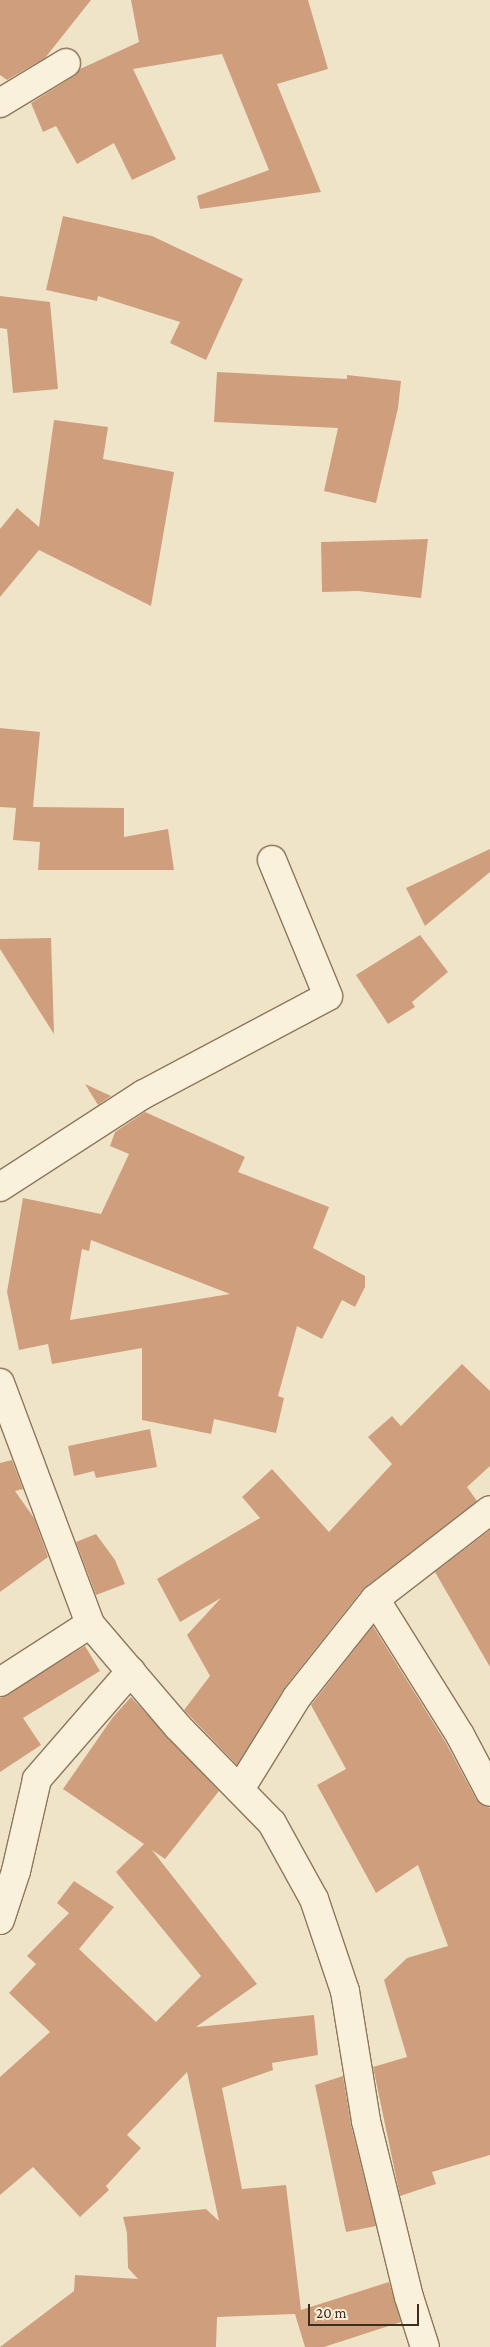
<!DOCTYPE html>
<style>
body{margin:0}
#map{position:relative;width:490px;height:2347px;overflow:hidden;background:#f0e4c8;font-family:"Crimson Pro",serif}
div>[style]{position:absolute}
.building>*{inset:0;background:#cf9f7d}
.roads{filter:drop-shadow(1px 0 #8d765c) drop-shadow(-1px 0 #8d765c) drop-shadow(0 1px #8d765c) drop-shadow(0 -1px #8d765c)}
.minor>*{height:28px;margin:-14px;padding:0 14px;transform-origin:14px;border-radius:14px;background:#faf1dc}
span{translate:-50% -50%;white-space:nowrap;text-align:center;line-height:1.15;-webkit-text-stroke:5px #f7eed8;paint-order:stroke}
.scale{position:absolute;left:308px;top:2304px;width:111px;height:22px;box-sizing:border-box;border:2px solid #3d2e20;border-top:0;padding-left:6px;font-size:15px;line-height:18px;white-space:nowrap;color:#3d2e20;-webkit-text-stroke:4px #f7eed8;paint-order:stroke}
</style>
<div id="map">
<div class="building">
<i style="clip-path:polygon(0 0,91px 0,45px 58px,7px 80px,0 75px)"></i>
<i style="clip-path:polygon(131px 0,308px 0,328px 69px,277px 84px,321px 192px,200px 209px,197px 196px,269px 170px,222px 54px,133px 69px,176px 159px,132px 180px,114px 143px,77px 164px,56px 126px,43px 132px,31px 103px,74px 76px,80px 69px,139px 42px)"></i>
<i style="clip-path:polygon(63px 216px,152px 236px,243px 279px,206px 360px,170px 343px,180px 322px,98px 296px,97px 301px,46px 290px)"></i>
<i style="clip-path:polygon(0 296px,50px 302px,58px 389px,13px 393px,7px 329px,0 328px)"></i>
<i style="clip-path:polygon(217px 372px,347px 379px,347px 375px,401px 381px,398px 408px,376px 503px,324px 491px,338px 428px,214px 422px)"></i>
<i style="clip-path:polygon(54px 420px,108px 427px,103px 459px,174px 472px,151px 606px,39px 550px,0 597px,0 529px,17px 508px,39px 527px)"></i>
<i style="clip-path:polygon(428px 539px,421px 598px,358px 591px,322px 592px,321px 542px)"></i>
<i style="clip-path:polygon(0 728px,40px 732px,33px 807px,124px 808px,124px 837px,168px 829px,174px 870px,38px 870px,40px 842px,13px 840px,16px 808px,0 807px)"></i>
<i style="clip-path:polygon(490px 849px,490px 872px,425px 926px,406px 888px)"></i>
<i style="clip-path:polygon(420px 935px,448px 972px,412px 1002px,415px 1007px,388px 1024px,356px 975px)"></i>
<i style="clip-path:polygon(51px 938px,54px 1034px,0 949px,0 939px)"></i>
<i style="clip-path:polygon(85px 1084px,111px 1096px,98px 1105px)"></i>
<i style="clip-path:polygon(evenodd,145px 1112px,245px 1157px,238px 1172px,329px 1207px,313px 1248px,365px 1276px,365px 1287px,355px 1307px,342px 1300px,322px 1339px,297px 1326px,278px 1396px,284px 1398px,276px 1433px,214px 1419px,211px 1434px,142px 1420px,142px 1348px,52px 1364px,48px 1344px,19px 1350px,7px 1292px,23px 1198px,101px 1214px,129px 1154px,110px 1146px,115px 1132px,145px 1112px,91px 1240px,230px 1294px,70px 1320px,82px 1249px,89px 1251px,91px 1240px)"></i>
<i style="clip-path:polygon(462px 1364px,490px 1391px,490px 1466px,467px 1487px,477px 1501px,363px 1589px,285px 1687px,237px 1765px,184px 1710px,210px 1676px,187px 1635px,221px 1598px,180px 1622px,157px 1579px,260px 1518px,242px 1497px,272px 1469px,329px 1532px,392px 1464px,368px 1437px,392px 1416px,401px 1426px)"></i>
<i style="clip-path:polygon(150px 1429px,157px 1467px,96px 1478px,94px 1471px,74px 1476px,68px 1446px)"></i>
<i style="clip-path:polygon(12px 1460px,23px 1489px,15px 1491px,34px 1518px,48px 1557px,0 1592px,0 1463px)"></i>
<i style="clip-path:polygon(490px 1530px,490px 1667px,435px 1572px)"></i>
<i style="clip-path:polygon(96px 1534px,115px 1560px,125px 1584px,96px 1595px,76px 1542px)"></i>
<i style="clip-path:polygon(373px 1626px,446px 1743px,476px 1799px,490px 1808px,490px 2155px,432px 2172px,436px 2184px,400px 2196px,373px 2067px,407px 2057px,384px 1980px,407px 1958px,448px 1946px,418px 1865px,376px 1893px,317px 1785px,346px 1769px,311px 1705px)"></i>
<i style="clip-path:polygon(85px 1646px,100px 1671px,23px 1718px,41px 1745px,0 1772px,0 1698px)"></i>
<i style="clip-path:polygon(131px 1697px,219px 1791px,165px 1859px,152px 1850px,257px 1984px,196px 2027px,314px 2015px,318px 2055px,272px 2063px,273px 2070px,222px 2088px,242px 2189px,286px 2185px,301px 2310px,389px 2282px,401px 2322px,324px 2347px,305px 2347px,295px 2314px,217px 2317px,216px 2347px,0 2347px,74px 2291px,75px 2275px,138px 2279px,128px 2268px,127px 2233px,123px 2217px,206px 2209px,219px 2221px,187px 2072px,127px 2135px,141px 2148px,106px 2186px,109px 2190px,80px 2217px,33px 2167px,0 2195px,0 2077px,50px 2032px,9px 1993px,36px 1964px,27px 1956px,69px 1913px,57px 1903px,74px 1881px,114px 1907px,79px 1949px,156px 2022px,201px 1976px,116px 1872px,144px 1844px,63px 1789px,113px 1717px)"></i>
<i style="clip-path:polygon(343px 2076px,351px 2125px,376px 2226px,346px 2232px,315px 2085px)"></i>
</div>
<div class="roads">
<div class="minor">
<i style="left:0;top:103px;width:77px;rotate:-31.2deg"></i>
<i style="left:0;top:1187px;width:171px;rotate:-32.9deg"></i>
<i style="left:144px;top:1094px;width:208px;rotate:-28deg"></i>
<i style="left:328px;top:996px;width:147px;rotate:-112.4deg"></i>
<i style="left:0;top:1383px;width:257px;rotate:69.5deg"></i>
<i style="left:90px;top:1624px;width:135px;rotate:49.5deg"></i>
<i style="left:178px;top:1727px;width:134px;rotate:45.6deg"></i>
<i style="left:272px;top:1823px;width:87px;rotate:61.1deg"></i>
<i style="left:314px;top:1899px;width:97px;rotate:71.4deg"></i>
<i style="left:345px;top:1991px;width:132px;rotate:80.8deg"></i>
<i style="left:366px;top:2121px;width:181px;rotate:76.3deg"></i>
<i style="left:409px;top:2297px;width:52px;rotate:72.3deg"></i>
<i style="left:375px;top:1599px;width:160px;rotate:58deg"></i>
<i style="left:460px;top:1735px;width:64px;rotate:62.2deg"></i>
<i style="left:0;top:1682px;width:107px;rotate:-32.8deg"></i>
<i style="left:240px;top:1789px;width:108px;rotate:-58.2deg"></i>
<i style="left:297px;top:1697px;width:125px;rotate:-51.5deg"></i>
<i style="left:375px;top:1599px;width:145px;rotate:-37.7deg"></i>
<i style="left:0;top:1920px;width:52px;rotate:-71.9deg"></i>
<i style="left:16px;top:1871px;width:94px;rotate:-77.1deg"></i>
<i style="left:37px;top:1779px;width:143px;rotate:-49deg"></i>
</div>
</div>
<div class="scale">20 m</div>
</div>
